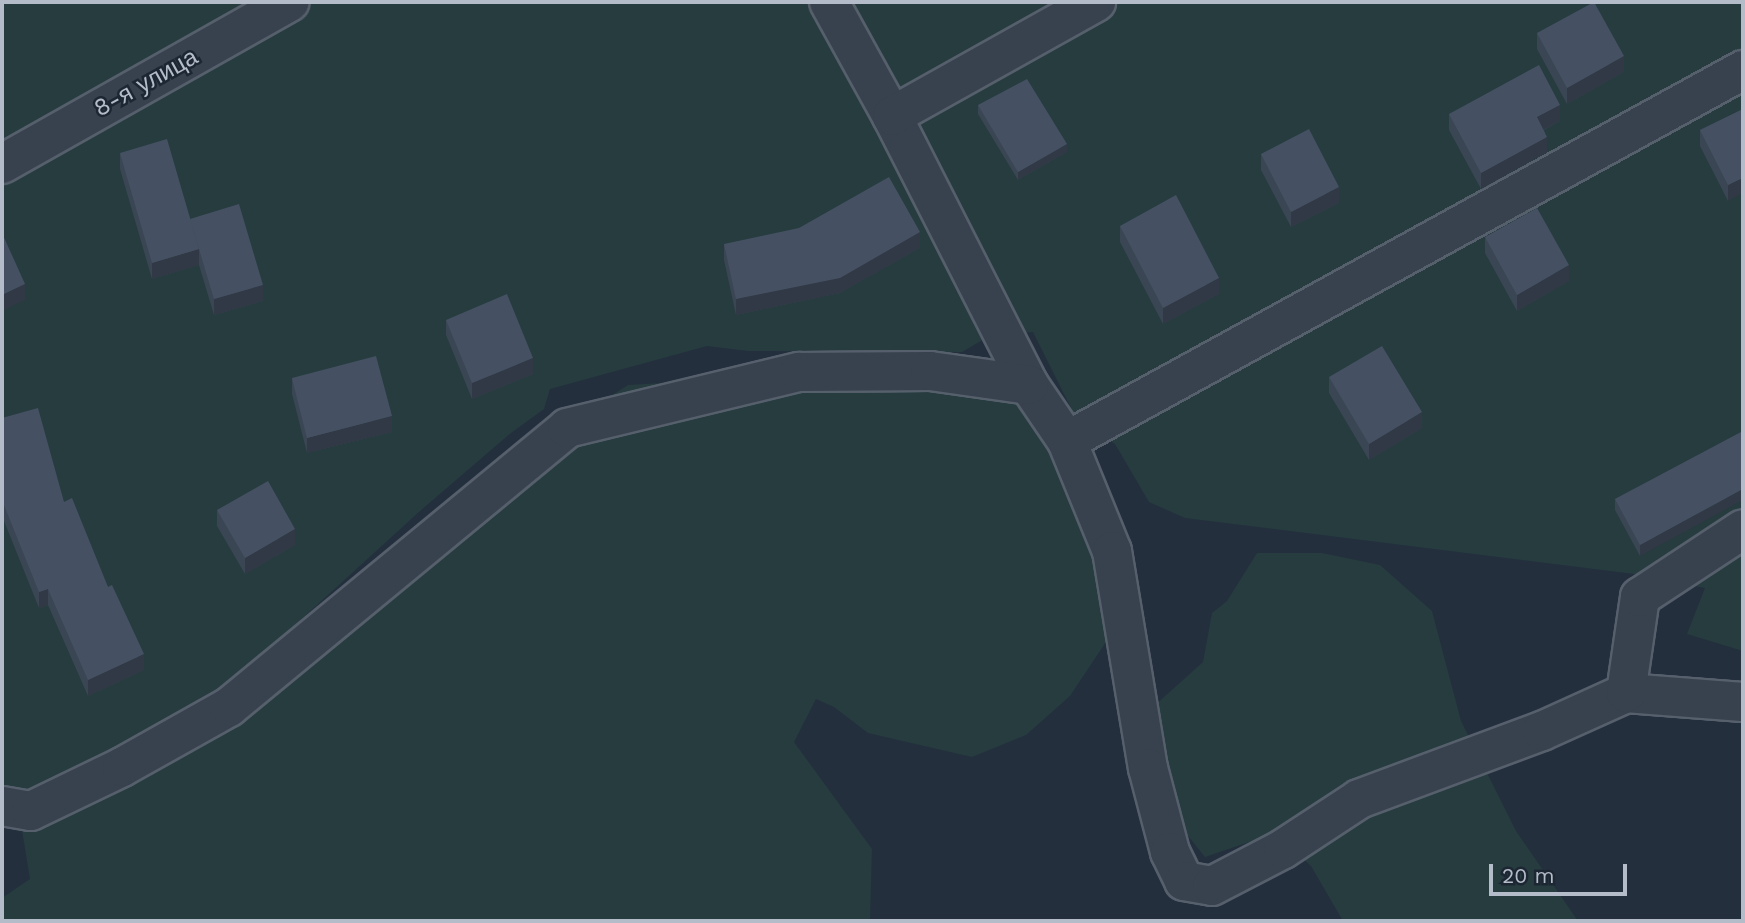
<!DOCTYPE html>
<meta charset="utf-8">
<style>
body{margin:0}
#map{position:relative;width:1745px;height:923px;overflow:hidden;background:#242f3e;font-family:"Work Sans",sans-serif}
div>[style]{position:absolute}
.green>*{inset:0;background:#263c3f}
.roads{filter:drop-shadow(2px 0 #565f6c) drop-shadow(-2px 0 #565f6c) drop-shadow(0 2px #565f6c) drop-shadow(0 -2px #565f6c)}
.minor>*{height:38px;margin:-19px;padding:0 19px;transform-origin:19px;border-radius:19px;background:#38414e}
.wall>*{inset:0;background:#3b4654}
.shaded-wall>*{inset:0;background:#303945}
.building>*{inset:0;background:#455162}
span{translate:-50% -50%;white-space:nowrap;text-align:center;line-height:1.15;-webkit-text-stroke:5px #1d2633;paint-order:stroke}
.street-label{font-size:24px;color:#b4bcc9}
.frame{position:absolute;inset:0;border:4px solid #b4bcc9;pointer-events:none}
.scale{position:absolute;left:1489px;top:864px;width:138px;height:32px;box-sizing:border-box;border:4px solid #b4bcc9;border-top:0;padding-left:9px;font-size:21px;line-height:24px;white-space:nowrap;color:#b4bcc9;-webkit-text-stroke:5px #1d2633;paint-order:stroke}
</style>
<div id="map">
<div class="green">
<i style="clip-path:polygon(2px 2px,1743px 2px,1743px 651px,1687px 634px,1705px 588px,1634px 574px,1185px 518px,1149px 502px,1115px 444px,1076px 418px,1033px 332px,991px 335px,962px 352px,748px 351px,707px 346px,550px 389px,544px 409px,511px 433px,420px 511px,227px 687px,25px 801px,2px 796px)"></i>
<i style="clip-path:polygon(929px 374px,1018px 403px,1058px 450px,1110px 611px,1108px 639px,1070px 696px,1026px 735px,972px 757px,868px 733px,834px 707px,816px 699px,794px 742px,872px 849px,870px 921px,2px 921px,2px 898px,30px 879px,22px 830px,119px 777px,536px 444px,628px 385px,799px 375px)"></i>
<i style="clip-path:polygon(1257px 553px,1322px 553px,1380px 565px,1432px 611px,1461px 721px,1516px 831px,1578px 921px,1343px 921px,1311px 866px,1276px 833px,1205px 857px,1172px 816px,1153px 707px,1203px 662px,1212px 613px,1227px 601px)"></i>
</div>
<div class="roads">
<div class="minor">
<i style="left:829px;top:2px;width:130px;rotate:61.1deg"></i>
<i style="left:892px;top:116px;width:302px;rotate:63deg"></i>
<i style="left:1029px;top:385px;width:68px;rotate:55.8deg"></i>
<i style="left:1067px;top:441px;width:119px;rotate:67.8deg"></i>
<i style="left:1112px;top:551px;width:220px;rotate:80.6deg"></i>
<i style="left:1148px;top:768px;width:87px;rotate:75.3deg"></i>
<i style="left:1170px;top:852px;width:32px;rotate:64deg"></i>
<i style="left:1184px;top:881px;width:28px;rotate:10deg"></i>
<i style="left:1212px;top:886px;width:80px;rotate:-27.5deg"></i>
<i style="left:1283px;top:849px;width:91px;rotate:-33.3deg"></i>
<i style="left:1359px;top:799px;width:195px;rotate:-20.4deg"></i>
<i style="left:1542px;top:731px;width:92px;rotate:-24.3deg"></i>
<i style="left:1626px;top:693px;width:117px;rotate:4.4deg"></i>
<i style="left:892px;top:116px;width:234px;rotate:-29.2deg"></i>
<i style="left:2px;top:164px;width:330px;rotate:-29.4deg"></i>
<i style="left:1067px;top:441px;width:771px;rotate:-28.76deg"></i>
<i style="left:1626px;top:693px;width:97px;rotate:-81.7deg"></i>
<i style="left:1640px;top:597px;width:123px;rotate:-33.4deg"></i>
<i style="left:2px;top:806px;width:29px;rotate:10deg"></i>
<i style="left:31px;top:811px;width:101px;rotate:-25.8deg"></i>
<i style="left:122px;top:767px;width:123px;rotate:-29.3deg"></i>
<i style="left:229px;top:707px;width:438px;rotate:-39.5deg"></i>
<i style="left:567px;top:428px;width:239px;rotate:-13.6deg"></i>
<i style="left:799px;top:372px;width:131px;rotate:-0.4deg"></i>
<i style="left:930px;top:371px;width:100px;rotate:8deg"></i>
</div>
</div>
<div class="wall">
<i style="clip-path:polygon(1537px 33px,1624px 72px,1567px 104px,1537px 49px)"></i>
<i style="clip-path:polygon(978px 105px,1067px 152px,1018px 180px,978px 114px)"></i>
<i style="clip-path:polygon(1743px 109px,1728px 201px,1700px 146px,1700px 130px)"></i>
<i style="clip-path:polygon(1449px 114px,1560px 121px,1544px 130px,1547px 152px,1481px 189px,1449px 130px)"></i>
<i style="clip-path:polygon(120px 153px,190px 219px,263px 301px,214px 315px,199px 265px,152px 279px,120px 169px)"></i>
<i style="clip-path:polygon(1261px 154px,1339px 203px,1291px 227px,1261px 170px)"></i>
<i style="clip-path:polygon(1120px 226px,1219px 294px,1163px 324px,1120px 242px)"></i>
<i style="clip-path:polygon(1485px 237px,1569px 281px,1517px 311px,1485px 253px)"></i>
<i style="clip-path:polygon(724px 244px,920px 248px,840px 293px,736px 315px,724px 260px)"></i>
<i style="clip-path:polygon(446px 320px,533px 374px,472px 399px,446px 335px)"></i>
<i style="clip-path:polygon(1329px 377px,1422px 428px,1369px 460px,1329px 393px)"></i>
<i style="clip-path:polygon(292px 378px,392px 432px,307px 453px,292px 394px)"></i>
<i style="clip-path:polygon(2px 418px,64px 502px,108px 587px,144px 670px,88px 696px,48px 605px,39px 608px,2px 516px)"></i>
<i style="clip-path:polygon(1743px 431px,1640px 556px,1615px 510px,1615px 499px)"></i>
<i style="clip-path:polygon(217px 510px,295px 545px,245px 574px,217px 526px)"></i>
</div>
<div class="shaded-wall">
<i style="clip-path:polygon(1624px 56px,1624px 72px,1567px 104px,1567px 88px)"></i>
<i style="clip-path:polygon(1560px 105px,1560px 121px,1537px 133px,1537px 117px)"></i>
<i style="clip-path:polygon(1547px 137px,1547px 152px,1481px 189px,1481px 173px)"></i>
<i style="clip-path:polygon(1067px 144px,1067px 152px,1018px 180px,1018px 172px)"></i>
<i style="clip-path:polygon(1743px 178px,1743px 193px,1728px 201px,1728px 185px)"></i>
<i style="clip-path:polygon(1339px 187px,1339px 203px,1291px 227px,1291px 212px)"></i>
<i style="clip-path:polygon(920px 232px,920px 248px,840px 293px,736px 315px,736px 299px)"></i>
<i style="clip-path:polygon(199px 249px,199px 265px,152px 279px,152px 263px)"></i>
<i style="clip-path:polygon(1569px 265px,1569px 281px,1517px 311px,1517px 295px)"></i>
<i style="clip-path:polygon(1219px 278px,1219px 294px,1163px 324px,1163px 308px)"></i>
<i style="clip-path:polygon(25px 284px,25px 300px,2px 311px,2px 295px)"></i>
<i style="clip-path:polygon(263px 285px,263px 301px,214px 315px,214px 299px)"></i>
<i style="clip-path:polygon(533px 358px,533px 374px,472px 399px,472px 383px)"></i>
<i style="clip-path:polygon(1422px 412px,1422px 428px,1369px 460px,1369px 444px)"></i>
<i style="clip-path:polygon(392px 416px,392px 432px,307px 453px,307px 438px)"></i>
<i style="clip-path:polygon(1743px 489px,1743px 500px,1640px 556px,1640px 545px)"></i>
<i style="clip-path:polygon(295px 529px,295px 545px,245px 574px,245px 558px)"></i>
<i style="clip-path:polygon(48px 589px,48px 605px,39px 608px,39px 592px)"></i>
<i style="clip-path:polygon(144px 654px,144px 670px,88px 696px,88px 680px)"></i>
</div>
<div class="building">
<i style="clip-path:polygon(1594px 2px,1624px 56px,1567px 88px,1537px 33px)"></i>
<i style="clip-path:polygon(1539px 65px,1560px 105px,1537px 117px,1547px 137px,1481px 173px,1449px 114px)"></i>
<i style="clip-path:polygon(1027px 79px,1067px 144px,1018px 172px,978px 105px)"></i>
<i style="clip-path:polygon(1743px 109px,1743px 178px,1728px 185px,1700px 130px)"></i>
<i style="clip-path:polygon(1309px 129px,1339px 187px,1291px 212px,1261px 154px)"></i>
<i style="clip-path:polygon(167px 139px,199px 249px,152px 263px,120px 153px)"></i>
<i style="clip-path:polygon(889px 177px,920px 232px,840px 278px,736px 299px,724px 244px,799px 228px)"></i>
<i style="clip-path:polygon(1176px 195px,1219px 278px,1163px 308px,1120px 226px)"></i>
<i style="clip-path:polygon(239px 204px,263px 285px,214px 299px,190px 219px)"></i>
<i style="clip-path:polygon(1537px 208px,1569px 265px,1517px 295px,1485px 237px)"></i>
<i style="clip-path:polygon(2px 233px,25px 284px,2px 295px)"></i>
<i style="clip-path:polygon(507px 294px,533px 358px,472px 383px,446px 320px)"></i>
<i style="clip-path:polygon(1382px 346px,1422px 412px,1369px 444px,1329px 377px)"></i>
<i style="clip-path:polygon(376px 356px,392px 416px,307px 438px,292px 378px)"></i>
<i style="clip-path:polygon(38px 408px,64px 502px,72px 498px,108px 587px,112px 585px,144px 654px,88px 680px,48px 589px,39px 592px,2px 500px,2px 418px)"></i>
<i style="clip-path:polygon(1743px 431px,1743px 489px,1640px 545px,1615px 499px)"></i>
<i style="clip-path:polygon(268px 481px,295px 529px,245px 558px,217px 510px)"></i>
</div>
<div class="street-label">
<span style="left:146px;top:83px;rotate:-29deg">8-я улица</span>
</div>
<div class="frame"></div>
<div class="scale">20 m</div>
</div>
